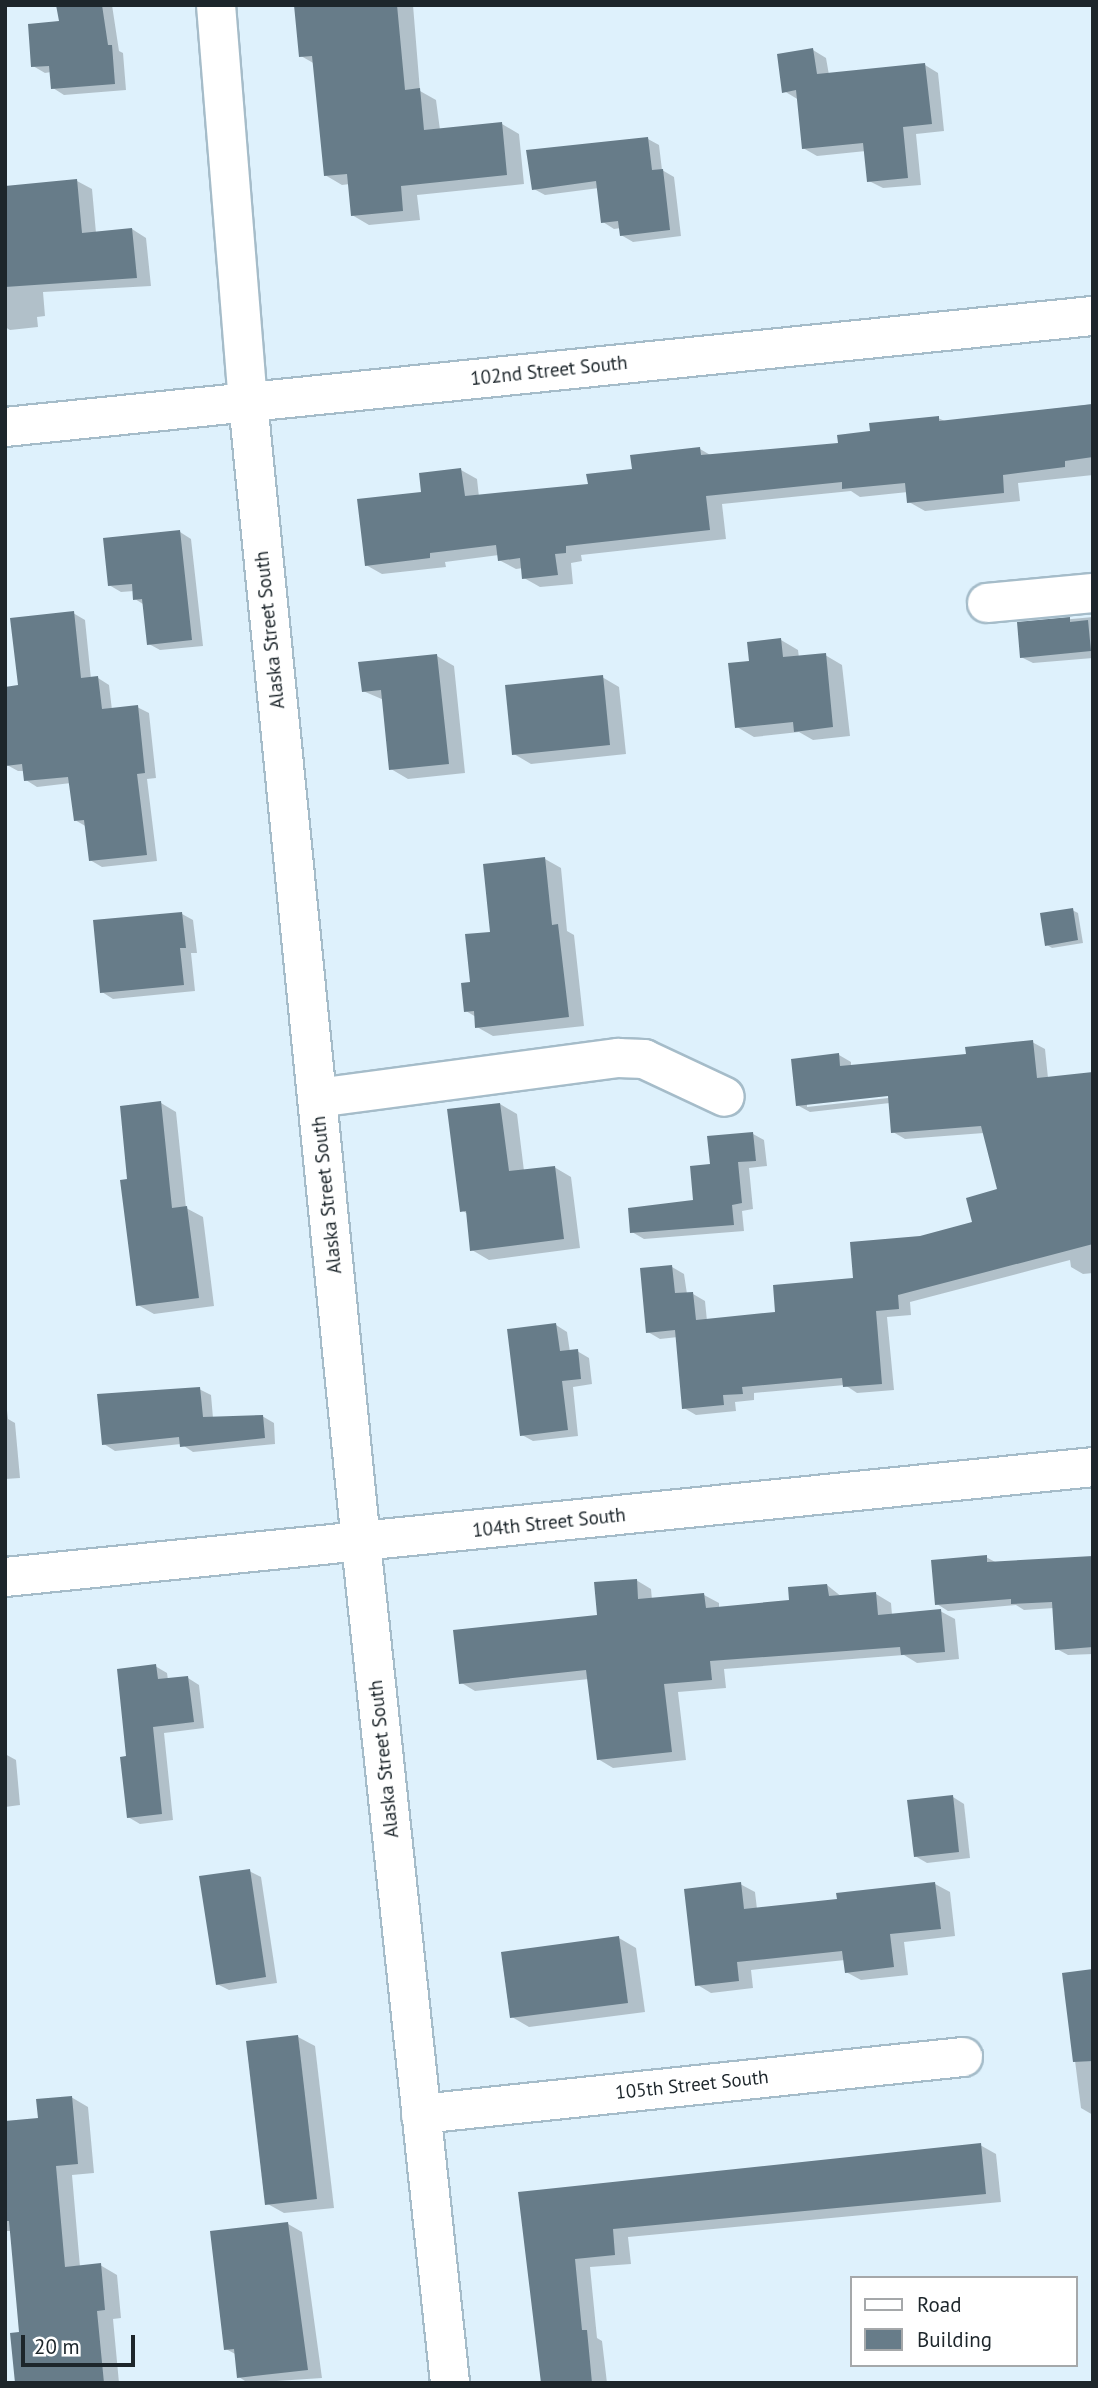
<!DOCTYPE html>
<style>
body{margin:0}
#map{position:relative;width:1098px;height:2388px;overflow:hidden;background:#def1fc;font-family:"PT Sans",sans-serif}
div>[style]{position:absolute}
.shadow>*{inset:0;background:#0003}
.building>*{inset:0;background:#677c89}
.roads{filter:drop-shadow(2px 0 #a5bcc9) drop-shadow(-2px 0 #a5bcc9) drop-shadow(0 2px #a5bcc9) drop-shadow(0 -2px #a5bcc9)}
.minor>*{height:38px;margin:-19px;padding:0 19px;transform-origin:19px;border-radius:19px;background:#fff}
span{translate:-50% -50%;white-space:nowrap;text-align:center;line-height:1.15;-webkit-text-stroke:7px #fff;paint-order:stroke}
.street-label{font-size:19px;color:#1d262b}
.frame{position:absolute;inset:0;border:7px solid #1d262b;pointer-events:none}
.legend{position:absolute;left:850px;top:2276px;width:228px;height:91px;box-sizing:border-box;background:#fff;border:2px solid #a5a8aa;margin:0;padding:9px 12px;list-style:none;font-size:21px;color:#1d262b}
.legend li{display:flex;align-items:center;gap:14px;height:35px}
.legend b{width:35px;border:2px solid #a5a8aa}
.scale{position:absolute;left:21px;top:2335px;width:114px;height:32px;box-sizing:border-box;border:4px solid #1d262b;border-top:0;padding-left:9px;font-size:21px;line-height:24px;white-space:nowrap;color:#1d262b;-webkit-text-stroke:5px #fff;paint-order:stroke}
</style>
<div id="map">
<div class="shadow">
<i style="clip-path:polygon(58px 5px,112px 5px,119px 51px,123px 53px,126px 90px,64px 95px,53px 88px,51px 72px,45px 73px,33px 66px,61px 22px)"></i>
<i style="clip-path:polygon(295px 5px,413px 5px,420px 91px,436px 100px,440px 130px,502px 124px,519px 134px,524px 184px,417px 195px,420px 220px,369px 225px,352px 215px,350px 184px,342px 185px,325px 175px,315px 64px,301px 56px)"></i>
<i style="clip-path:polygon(813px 50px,826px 58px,829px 75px,925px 65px,938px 73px,944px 131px,916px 134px,921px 185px,883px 188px,869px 181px,866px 151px,817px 156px,803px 148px,799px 100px,784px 91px)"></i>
<i style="clip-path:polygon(648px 139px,659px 145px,662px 170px,674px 177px,681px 236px,633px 242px,621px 235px,621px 228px,614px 229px,603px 222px,599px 188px,545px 195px,534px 189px)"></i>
<i style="clip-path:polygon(77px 181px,92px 189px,96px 233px,132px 229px,146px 238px,151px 286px,43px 292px,45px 316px,37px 317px,38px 327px,10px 330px,5px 327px,5px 187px)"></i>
<i style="clip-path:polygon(1093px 404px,1093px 475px,1018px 483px,1020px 501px,925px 511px,909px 502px,908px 492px,860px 497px,851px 491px,722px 504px,726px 539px,581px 555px,582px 561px,571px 563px,573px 584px,540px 587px,524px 578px,523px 568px,516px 569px,499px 560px,499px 555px,445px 562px,446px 567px,382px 574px,366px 565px,422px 494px,461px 470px,477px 479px,479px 497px,590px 485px,700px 449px,712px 456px,840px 444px,872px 433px,938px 418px,947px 422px)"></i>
<i style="clip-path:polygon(180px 532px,191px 539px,203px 646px,160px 650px,149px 644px,143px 604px,135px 599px,134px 591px,121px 592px,109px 585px)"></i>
<i style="clip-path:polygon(73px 613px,85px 620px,91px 679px,98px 678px,109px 685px,112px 710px,137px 707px,149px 713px,156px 778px,147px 779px,157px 861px,102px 867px,90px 860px,87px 827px,75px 820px,71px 783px,37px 787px,26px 780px,25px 771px,18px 771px,7px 765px,19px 687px)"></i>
<i style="clip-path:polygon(1093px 617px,1093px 658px,1033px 663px,1021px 657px,1018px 624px)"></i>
<i style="clip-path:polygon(781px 640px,798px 650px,799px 658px,825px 655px,842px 665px,850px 736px,813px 740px,799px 732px,754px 737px,737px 727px,751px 663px)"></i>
<i style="clip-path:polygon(437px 656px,454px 666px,465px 773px,408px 779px,391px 769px,384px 700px,363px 691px)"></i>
<i style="clip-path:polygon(602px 677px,619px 687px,626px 754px,531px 764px,514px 754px)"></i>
<i style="clip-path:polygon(545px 859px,561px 868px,567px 931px,574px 935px,584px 1026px,493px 1036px,477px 1027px,476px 1017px,466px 1011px,472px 983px,492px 933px)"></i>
<i style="clip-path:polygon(1072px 910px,1078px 913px,1083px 943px,1052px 948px,1047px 945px)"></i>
<i style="clip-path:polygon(182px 914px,193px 920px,197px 953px,191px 953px,195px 991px,113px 999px,102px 992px)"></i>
<i style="clip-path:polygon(evenodd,1032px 1042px,1045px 1049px,1048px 1078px,1093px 1074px,1093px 1273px,1083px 1274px,1071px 1267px,1070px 1260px,910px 1302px,911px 1315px,887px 1317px,894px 1390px,857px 1393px,845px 1385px,754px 1393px,754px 1400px,735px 1402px,736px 1411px,696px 1415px,684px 1408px,678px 1337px,660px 1339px,648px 1332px,672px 1267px,684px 1274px,687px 1294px,693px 1294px,705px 1301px,707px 1321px,777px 1314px,855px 1280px,921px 1237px,975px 1223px,1000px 1191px,984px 1133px,905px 1139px,893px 1132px,890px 1103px,810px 1112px,797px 1105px,839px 1055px,851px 1062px,851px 1067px,968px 1056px,1032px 1042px,896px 1093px,897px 1097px,807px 1107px,807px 1103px,896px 1093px)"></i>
<i style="clip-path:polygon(161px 1103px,176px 1112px,186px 1208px,203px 1217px,214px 1306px,154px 1314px,138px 1305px,129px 1181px)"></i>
<i style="clip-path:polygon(500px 1104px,517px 1114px,524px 1171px,554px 1167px,571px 1177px,580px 1248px,489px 1260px,472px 1250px,468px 1214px,461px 1210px)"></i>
<i style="clip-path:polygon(753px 1134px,764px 1140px,767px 1166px,749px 1168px,753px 1209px,742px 1211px,744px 1231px,644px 1239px,632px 1232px,695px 1201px,712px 1165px)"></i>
<i style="clip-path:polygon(556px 1325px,567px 1332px,570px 1352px,577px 1351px,589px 1358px,592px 1384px,573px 1387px,578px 1436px,533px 1441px,522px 1435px)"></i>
<i style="clip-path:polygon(199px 1389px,211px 1395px,213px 1418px,262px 1416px,274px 1423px,275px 1444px,193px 1452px,181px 1444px,115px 1451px,104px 1444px)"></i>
<i style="clip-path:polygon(5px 1393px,8px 1419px,15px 1423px,20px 1478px,5px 1479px)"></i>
<i style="clip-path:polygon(986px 1557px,997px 1563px,1093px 1558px,1093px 1654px,1068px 1655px,1057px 1649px,1054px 1608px,1024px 1610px,1016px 1605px,948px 1611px,937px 1604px)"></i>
<i style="clip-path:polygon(636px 1580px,651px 1589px,652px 1600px,704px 1595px,719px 1603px,719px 1608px,791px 1602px,827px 1585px,842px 1597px,876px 1594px,891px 1603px,892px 1615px,940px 1611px,955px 1619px,959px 1659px,917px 1663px,904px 1655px,724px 1669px,726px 1688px,678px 1692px,686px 1760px,613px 1768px,598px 1759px,589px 1679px,475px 1691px,460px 1682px,598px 1617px)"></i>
<i style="clip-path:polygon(155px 1666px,167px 1673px,168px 1680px,188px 1678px,199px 1685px,204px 1728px,164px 1733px,173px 1820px,140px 1824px,128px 1817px)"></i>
<i style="clip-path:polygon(5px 1754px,16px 1760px,20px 1805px,5px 1807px)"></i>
<i style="clip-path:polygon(953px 1797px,964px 1804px,970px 1858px,927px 1863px,915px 1856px)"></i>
<i style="clip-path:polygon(249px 1871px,261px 1877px,277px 1983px,229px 1990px,217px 1984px)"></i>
<i style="clip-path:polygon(740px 1884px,755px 1892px,757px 1909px,839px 1900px,935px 1884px,950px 1892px,955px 1936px,904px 1942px,908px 1975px,861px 1980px,846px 1972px,845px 1960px,751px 1970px,753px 1988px,711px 1993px,696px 1984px)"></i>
<i style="clip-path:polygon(619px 1938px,636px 1948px,645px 2012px,529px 2027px,512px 2017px)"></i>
<i style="clip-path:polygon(1093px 1971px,1093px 2115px,1081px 2108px,1064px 1974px)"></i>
<i style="clip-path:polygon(298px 2037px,315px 2046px,334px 2208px,284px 2213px,266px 2203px)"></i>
<i style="clip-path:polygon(71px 2097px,88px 2107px,94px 2173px,72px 2175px,80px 2267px,100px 2265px,117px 2275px,121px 2318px,113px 2319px,119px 2383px,20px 2383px,21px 2334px,11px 2231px,5px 2231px,5px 2123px,40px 2119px)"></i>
<i style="clip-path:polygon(980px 2145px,996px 2154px,1001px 2202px,628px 2237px,631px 2264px,590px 2267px,597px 2338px,602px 2341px,607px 2383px,542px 2383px,520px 2194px)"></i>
<i style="clip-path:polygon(288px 2224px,302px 2232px,322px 2378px,248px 2383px,239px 2377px,237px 2355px,226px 2349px)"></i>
</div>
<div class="building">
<i style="clip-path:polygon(56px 5px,102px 5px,108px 45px,112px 45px,115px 84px,51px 89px,49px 66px,31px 67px,28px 24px,59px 21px)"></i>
<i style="clip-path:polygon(294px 5px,397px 5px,405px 90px,420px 88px,424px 130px,502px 122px,507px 175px,401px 186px,403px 211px,351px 216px,347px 174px,324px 176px,312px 56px,299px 57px)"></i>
<i style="clip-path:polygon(813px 48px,817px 74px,925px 63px,932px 124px,903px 127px,908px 178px,867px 182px,863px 143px,802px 149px,796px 90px,782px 93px,777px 54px)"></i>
<i style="clip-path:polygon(648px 137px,652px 170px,663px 169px,670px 230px,620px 236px,618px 221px,601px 223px,596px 181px,532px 190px,526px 150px)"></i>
<i style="clip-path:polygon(77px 179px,82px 233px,132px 228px,137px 278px,5px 287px,5px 186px)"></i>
<i style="clip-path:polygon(1093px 404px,1093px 457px,1065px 461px,1065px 467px,1003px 475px,1004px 493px,907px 503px,905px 483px,842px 489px,842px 482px,706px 496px,710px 530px,566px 546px,566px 553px,555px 554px,558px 575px,522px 579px,520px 558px,498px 561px,496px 545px,430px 553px,430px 558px,365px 566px,357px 499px,421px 492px,419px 473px,461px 468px,465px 496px,588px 484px,586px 474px,632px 469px,630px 455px,700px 447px,701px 455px,838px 443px,837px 435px,870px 431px,869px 423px,939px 416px,939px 421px)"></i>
<i style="clip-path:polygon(180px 530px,192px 640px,147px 645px,142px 599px,133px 600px,132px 584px,108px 586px,103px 538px)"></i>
<i style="clip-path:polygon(74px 611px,81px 678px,98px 676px,102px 709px,138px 705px,145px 773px,137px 774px,147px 855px,89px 861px,84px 820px,74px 821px,68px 777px,24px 781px,22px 764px,5px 766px,5px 687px,18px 685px,10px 618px)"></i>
<i style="clip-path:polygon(1070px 617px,1070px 622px,1088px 620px,1091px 651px,1020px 658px,1017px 622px)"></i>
<i style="clip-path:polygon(781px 638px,783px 657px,826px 653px,833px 727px,794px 732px,793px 722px,735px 728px,728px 663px,749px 661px,747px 642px)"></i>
<i style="clip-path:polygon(437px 654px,449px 764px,389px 770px,381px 690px,362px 692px,358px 662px)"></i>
<i style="clip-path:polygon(603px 675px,610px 745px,512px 755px,505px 685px)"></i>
<i style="clip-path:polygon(545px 857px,552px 925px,558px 924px,569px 1017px,475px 1028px,474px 1011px,464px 1012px,461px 983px,470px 982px,465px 934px,490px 932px,483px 864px)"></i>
<i style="clip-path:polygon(1073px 908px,1078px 940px,1045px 946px,1040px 913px)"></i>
<i style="clip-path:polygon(182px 912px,186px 948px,180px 948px,184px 985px,100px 993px,93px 920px)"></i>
<i style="clip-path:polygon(1033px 1040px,1037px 1078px,1093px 1072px,1093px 1244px,898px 1295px,899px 1309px,876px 1311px,882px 1384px,843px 1387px,842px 1378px,742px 1387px,743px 1394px,723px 1395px,724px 1405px,682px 1409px,675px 1330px,646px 1333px,640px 1268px,672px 1265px,675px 1293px,693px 1292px,696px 1320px,775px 1312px,773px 1285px,853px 1278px,850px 1242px,920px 1236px,972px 1222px,966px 1198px,997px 1189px,981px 1126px,891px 1133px,888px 1096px,796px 1106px,791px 1059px,839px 1053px,840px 1066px,966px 1054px,965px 1047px)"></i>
<i style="clip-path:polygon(161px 1101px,172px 1208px,187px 1206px,199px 1298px,136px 1306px,120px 1180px,127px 1179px,120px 1106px)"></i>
<i style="clip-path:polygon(500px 1103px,509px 1171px,555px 1166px,564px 1239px,470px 1251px,466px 1211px,460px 1212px,447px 1109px)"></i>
<i style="clip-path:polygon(753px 1132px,756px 1161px,738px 1162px,742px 1203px,732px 1205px,734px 1225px,630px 1233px,628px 1208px,693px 1200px,690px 1166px,710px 1164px,707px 1136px)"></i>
<i style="clip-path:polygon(556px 1323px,560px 1351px,578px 1349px,581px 1379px,562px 1381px,568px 1430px,520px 1436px,507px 1329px)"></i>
<i style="clip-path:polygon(200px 1387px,203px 1417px,263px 1415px,265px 1438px,180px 1447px,179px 1437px,102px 1445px,97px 1394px)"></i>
<i style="clip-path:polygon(987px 1555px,987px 1562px,1093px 1556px,1093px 1647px,1055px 1650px,1052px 1602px,1011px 1604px,1011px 1599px,935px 1605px,931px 1560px)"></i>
<i style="clip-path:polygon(637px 1579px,638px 1599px,704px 1593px,706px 1608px,789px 1600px,788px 1587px,827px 1584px,829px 1596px,876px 1592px,878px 1615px,941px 1609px,945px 1652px,901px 1655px,900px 1647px,710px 1661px,712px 1680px,664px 1684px,672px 1752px,597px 1760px,586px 1670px,459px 1684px,453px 1630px,597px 1615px,594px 1582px)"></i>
<i style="clip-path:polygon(156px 1664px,158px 1679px,188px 1676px,194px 1722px,153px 1727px,162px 1814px,127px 1818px,120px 1757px,126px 1756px,117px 1669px)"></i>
<i style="clip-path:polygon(953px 1795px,959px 1852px,914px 1857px,907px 1800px)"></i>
<i style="clip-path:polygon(250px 1869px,266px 1977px,216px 1985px,199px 1876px)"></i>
<i style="clip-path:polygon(741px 1882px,744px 1909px,837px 1899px,836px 1893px,935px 1882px,941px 1929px,890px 1934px,894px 1967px,845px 1973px,842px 1951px,737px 1962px,739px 1981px,695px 1986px,684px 1889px)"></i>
<i style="clip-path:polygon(619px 1936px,628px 2003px,510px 2018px,501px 1952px)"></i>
<i style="clip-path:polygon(1093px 1969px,1093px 2061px,1073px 2062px,1062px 1973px)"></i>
<i style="clip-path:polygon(298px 2035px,317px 2199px,265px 2205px,246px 2041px)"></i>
<i style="clip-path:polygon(72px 2096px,78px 2164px,56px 2166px,65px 2267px,101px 2263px,105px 2310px,97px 2311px,104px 2383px,15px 2383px,10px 2333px,19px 2332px,9px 2221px,5px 2221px,5px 2121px,38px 2118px,36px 2099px)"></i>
<i style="clip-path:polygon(981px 2143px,986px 2194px,613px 2229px,615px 2255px,575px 2259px,582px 2330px,587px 2330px,592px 2383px,541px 2383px,518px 2192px)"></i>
<i style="clip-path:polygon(288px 2222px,308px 2370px,237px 2378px,234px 2349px,224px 2350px,210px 2231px)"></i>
</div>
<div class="roads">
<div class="minor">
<i style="left:216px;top:5px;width:398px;rotate:85.4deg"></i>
<i style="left:248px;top:402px;width:1147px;rotate:84.34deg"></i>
<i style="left:361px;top:1543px;width:845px;rotate:83.95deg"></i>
<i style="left:5px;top:427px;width:1094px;rotate:-5.83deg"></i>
<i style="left:987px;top:603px;width:106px;rotate:-5.4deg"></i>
<i style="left:317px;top:1098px;width:304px;rotate:-7.6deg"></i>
<i style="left:618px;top:1058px;width:26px;rotate:2deg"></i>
<i style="left:644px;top:1059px;width:89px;rotate:25.1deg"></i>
<i style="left:5px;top:1577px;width:1094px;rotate:-5.77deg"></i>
<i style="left:421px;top:2114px;width:545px;rotate:-6deg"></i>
</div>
</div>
<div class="street-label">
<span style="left:549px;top:371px;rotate:-6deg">102nd Street South</span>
<span style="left:270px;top:630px;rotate:-96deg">Alaska Street South</span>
<span style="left:327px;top:1195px;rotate:-96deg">Alaska Street South</span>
<span style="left:549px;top:1523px;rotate:-6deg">104th Street South</span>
<span style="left:384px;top:1759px;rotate:-96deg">Alaska Street South</span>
<span style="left:692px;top:2085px;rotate:-6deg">105th Street South</span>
</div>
<div class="frame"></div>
<ul class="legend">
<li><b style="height:9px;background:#fff"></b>Road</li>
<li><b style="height:19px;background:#677c89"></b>Building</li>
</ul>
<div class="scale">20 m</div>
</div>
